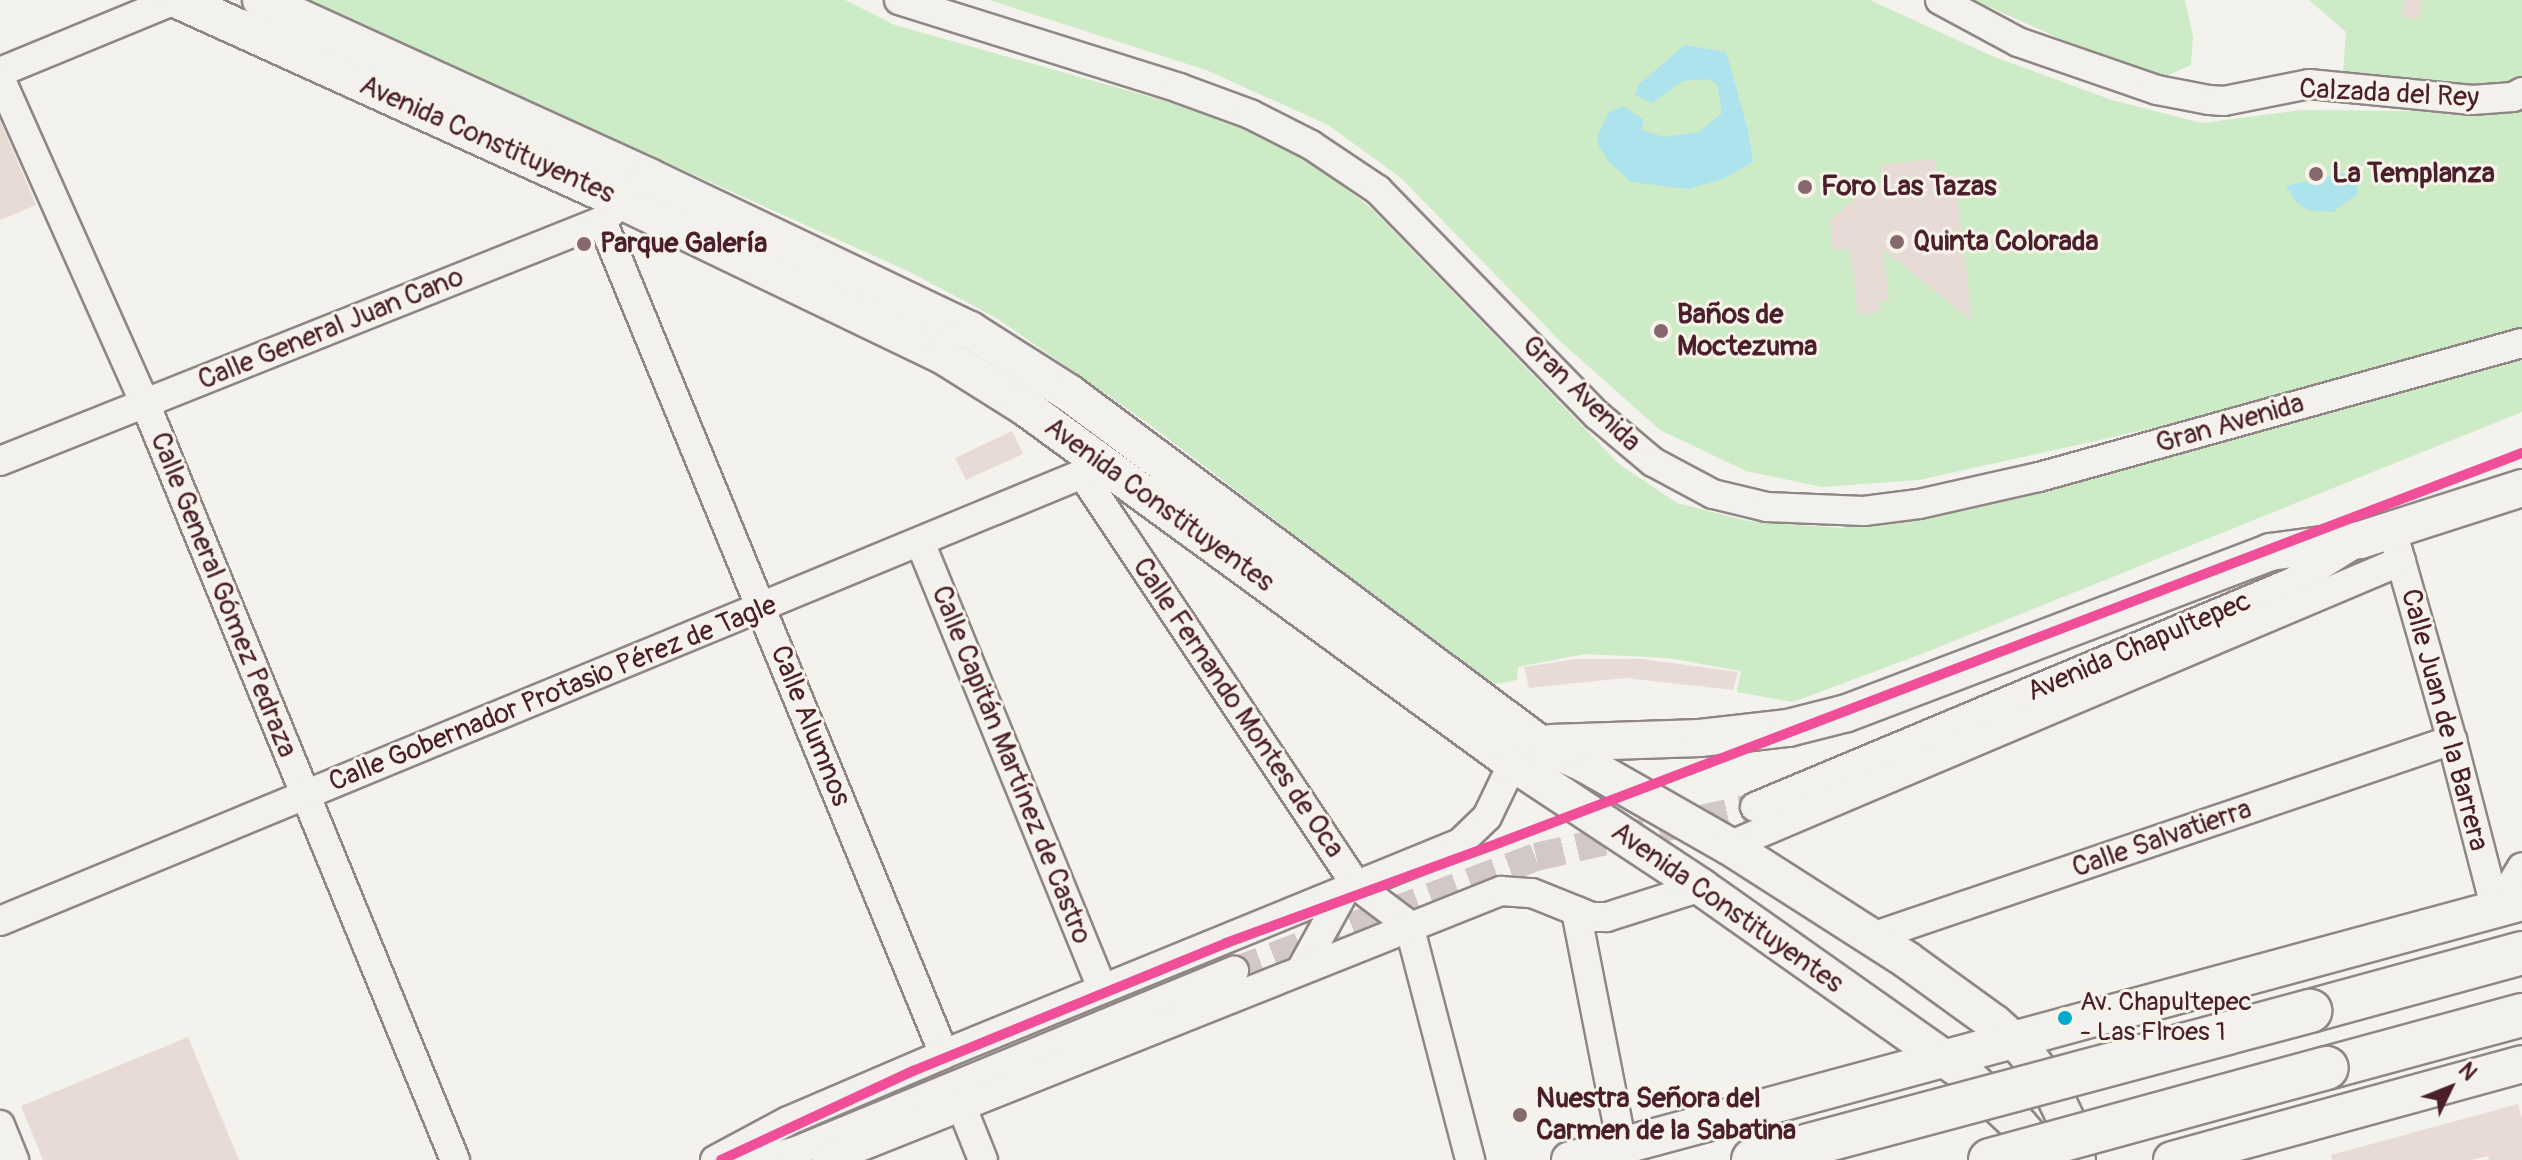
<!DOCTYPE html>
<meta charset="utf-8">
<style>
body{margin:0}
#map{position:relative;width:2522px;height:1160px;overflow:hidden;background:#f4f2ec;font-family:Pangolin,sans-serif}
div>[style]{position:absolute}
.green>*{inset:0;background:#ceebc7}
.water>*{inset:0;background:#ade3ec}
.building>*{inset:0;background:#e8dbd6}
.minor-tunnel>*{height:28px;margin-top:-14px;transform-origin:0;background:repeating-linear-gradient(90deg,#d2c8c5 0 28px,transparent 0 42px)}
.roads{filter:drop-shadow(2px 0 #8f8685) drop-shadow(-2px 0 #8f8685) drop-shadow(0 2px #8f8685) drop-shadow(0 -2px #8f8685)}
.minor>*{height:28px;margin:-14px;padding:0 14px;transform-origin:14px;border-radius:14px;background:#f2f1ed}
.major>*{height:36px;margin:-18px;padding:0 18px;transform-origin:18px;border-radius:18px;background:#f2f1ed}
.highway>*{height:42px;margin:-21px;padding:0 21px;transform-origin:21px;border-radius:21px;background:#f2f1ed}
.bridges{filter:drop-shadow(2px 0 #8f8685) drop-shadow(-2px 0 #8f8685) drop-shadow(0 2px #8f8685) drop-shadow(0 -2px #8f8685)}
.highway-bridge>*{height:42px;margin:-21px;padding:0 21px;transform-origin:21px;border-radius:21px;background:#f2f1ed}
.metro-1>*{height:10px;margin:-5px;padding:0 5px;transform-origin:5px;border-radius:5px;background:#f04e98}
.dots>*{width:22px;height:22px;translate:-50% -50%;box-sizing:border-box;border:4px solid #f7f3e8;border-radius:50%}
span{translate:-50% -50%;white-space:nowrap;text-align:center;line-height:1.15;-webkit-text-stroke:6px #f7f3e8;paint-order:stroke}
.bus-label{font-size:26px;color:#4a1f2b}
.left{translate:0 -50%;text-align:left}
.street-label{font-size:28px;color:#4a1f2b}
.poi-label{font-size:28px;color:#4a1f2b;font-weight:700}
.north{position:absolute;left:2410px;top:1048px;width:80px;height:80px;-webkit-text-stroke:6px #f7f3e8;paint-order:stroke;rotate:47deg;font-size:22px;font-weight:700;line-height:32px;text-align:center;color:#4a1f2b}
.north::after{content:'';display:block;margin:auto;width:28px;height:36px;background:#4a1f2b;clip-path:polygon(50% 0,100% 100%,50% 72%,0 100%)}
</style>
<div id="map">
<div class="green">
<i style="clip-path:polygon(306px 0,845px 0,895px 25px,1204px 112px,1273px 142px,1326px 173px,1371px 208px,1619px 464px,1677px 503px,1748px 521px,1841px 528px,2016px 499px,2522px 354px,2522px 412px,1924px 653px,1793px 702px,1737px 692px,1741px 671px,1668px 658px,1585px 654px,1518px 667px,1517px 680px,1490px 685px,1149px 424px,998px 319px,912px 273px)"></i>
<i style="clip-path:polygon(989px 0,1870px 0,1992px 56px,2112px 100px,2202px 123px,2301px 110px,2522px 112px,2522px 330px,2203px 417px,1919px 480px,1822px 487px,1746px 471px,1660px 430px,1562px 343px,1401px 178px,1328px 125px,1206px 70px)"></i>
<i style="clip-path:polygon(1974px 0,2185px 0,2193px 37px,2191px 65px,2164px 77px,2112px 62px)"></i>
<i style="clip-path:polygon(2309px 0,2522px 0,2522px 78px,2498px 89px,2343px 71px,2346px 32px)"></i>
</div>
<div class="water">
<i style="clip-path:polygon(1685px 45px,1726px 52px,1748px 130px,1753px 162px,1723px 179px,1688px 189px,1631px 182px,1608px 161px,1599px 146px,1597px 137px,1609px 112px,1623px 106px,1643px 119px,1642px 130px,1664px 137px,1699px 132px,1722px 113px,1717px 84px,1708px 79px,1683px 81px,1652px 103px,1635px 95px,1639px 84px)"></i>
<i style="clip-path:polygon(2360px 169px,2357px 194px,2333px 212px,2307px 210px,2296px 202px,2286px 186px)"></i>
</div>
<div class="building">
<i style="clip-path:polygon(2404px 0,2422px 0,2418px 19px,2401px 16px)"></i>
<i style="clip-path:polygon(0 120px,36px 205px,0 220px)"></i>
<i style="clip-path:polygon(1935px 159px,1937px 178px,1955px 175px,1972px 321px,1883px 249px,1889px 300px,1878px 302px,1880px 312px,1858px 315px,1850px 249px,1833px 250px,1830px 221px,1869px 186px,1883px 184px,1881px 165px)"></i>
<i style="clip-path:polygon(1012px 431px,1023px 454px,966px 480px,955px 458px)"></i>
<i style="clip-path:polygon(1576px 659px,1642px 659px,1738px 672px,1733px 690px,1625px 678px,1529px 688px,1524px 667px)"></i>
<i style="clip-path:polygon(188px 1037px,239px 1160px,43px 1160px,21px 1106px)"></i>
<i style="clip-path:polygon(2518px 1104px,2522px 1119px,2522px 1160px,2489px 1160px,2488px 1156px,2471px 1160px,2332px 1160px,2331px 1155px)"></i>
</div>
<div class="minor-tunnel">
<i style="left:1234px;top:971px;width:323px;rotate:-20.7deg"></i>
<i style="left:1536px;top:857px;width:225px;rotate:-12.9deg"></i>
</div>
<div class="roads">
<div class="minor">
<i style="left:899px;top:0;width:294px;rotate:17.4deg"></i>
<i style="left:1179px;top:88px;width:76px;rotate:20.1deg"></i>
<i style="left:1250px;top:114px;width:68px;rotate:26.9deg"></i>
<i style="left:1311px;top:145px;width:81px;rotate:33.9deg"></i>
<i style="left:1378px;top:190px;width:314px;rotate:45.8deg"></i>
<i style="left:1597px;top:415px;width:73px;rotate:40deg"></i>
<i style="left:1653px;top:462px;width:68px;rotate:28.1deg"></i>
<i style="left:1713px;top:494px;width:56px;rotate:13.5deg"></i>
<i style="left:1767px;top:507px;width:97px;rotate:2.4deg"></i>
<i style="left:1864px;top:511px;width:55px;rotate:-7.3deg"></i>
<i style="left:1919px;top:504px;width:123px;rotate:-12.7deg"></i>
<i style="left:2039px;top:477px;width:501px;rotate:-15.51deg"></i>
<i style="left:1940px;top:0;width:89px;rotate:28.3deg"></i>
<i style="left:2018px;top:42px;width:147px;rotate:19.1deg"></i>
<i style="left:2157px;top:90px;width:53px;rotate:10.9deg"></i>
<i style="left:2209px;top:100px;width:15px;rotate:4deg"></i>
<i style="left:2224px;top:101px;width:87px;rotate:-11.3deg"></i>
<i style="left:2309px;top:84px;width:164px;rotate:5.6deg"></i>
<i style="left:2472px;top:100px;width:41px;rotate:-4.2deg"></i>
<i style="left:2513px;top:97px;width:10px;rotate:-29deg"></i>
<i style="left:0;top:72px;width:189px;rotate:-22.4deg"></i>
<i style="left:0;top:78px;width:356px;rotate:66deg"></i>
<i style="left:145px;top:403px;width:818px;rotate:67.73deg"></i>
<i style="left:602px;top:221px;width:900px;rotate:67.68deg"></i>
<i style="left:0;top:461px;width:648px;rotate:-21.74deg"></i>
<i style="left:602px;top:221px;width:16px;rotate:-43deg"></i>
<i style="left:1082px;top:474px;width:494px;rotate:56.3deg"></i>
<i style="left:1356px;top:885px;width:66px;rotate:37deg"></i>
<i style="left:1409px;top:925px;width:243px;rotate:75.4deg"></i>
<i style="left:920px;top:542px;width:481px;rotate:67.8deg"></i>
<i style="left:2396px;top:544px;width:204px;rotate:74.1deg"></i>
<i style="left:2452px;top:740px;width:176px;rotate:75.5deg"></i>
<i style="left:1755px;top:807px;width:583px;rotate:-22.7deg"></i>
<i style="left:2293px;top:582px;width:74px;rotate:-31.8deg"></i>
<i style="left:1729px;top:846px;width:730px;rotate:-22.98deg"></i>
<i style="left:2496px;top:910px;width:50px;rotate:-58.8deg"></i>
<i style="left:1576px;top:911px;width:239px;rotate:78.9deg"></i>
<i style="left:0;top:921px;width:1194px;rotate:-22.44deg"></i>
<i style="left:1872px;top:937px;width:613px;rotate:-18.76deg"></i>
<i style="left:1302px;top:968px;width:89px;rotate:-61.1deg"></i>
<i style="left:961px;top:1105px;width:59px;rotate:68.2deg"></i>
<i style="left:0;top:1125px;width:38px;rotate:68deg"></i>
<i style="left:715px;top:1160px;width:83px;rotate:-28.1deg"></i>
<i style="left:788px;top:1121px;width:170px;rotate:-23.2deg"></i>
<i style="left:944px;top:1054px;width:557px;rotate:-22.24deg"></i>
<i style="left:1460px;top:843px;width:37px;rotate:-44deg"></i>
<i style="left:1487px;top:817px;width:60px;rotate:-64.3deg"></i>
<i style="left:759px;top:1160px;width:36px;rotate:-13deg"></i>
<i style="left:794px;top:1152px;width:476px;rotate:-22.4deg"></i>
<i style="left:827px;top:1160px;width:726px;rotate:-21.76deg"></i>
<i style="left:1501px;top:891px;width:31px;rotate:4deg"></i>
<i style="left:1532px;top:893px;width:65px;rotate:21.8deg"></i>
<i style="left:1592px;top:917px;width:15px"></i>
<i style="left:1607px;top:917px;width:99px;rotate:-17.7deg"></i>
</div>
<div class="major">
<i style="left:178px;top:0;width:490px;rotate:24.4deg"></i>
<i style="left:624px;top:202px;width:355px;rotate:25.7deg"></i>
<i style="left:944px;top:356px;width:96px;rotate:32.2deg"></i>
<i style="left:1025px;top:407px;width:604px;rotate:36.11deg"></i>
<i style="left:1513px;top:763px;width:225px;rotate:33.4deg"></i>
<i style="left:1701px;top:887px;width:321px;rotate:35.2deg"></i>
<i style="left:1963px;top:1072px;width:77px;rotate:43.4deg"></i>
<i style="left:2019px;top:1125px;width:46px;rotate:49.4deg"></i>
<i style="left:261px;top:0;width:426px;rotate:24.5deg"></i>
<i style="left:649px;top:177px;width:356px;rotate:25.5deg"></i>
<i style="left:970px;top:330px;width:117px;rotate:32.5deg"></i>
<i style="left:1069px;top:393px;width:584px;rotate:36.71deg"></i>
<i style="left:1537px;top:742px;width:53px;rotate:24.6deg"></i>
<i style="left:1585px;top:764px;width:166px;rotate:29.7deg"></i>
<i style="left:1729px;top:846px;width:211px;rotate:32.6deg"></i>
<i style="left:1907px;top:960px;width:107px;rotate:35.9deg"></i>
<i style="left:1994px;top:1023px;width:39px;rotate:42deg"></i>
<i style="left:2023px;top:1049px;width:46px;rotate:53.9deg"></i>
<i style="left:2050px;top:1086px;width:49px;rotate:64.5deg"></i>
<i style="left:2071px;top:1130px;width:31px;rotate:79deg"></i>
<i style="left:1551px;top:743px;width:149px;rotate:-1.9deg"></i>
<i style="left:1700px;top:738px;width:89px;rotate:-6.5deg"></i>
<i style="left:1788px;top:728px;width:61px;rotate:-14.3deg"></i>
<i style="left:1847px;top:713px;width:453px;rotate:-20.8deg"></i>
<i style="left:2270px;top:552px;width:91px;rotate:-7.6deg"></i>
<i style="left:2360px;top:540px;width:170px;rotate:-17.8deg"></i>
<i style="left:1570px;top:1160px;width:986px;rotate:-15.16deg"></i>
<i style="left:2172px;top:1160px;width:363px;rotate:-15.3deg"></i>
</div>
<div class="highway">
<i style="left:2310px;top:1011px;width:220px;rotate:-15.3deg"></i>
<i style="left:2327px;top:1068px;width:202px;rotate:-15.2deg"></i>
</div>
</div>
<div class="bridges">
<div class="highway-bridge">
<i style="left:1753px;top:1160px;width:577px;rotate:-14.98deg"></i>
<i style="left:1990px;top:1160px;width:349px;rotate:-15.3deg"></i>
</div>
</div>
<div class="metro-1">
<i style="left:721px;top:1160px;width:212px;rotate:-24.9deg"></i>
<i style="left:913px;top:1071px;width:338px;rotate:-22.2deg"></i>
<i style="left:1226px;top:943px;width:291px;rotate:-20.1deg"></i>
<i style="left:1499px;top:843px;width:1095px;rotate:-20.87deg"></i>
</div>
<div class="dots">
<i style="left:2316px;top:174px;background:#86696f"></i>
<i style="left:1805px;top:187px;background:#86696f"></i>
<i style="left:1897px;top:242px;background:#86696f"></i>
<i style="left:584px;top:244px;background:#86696f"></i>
<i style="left:1661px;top:331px;background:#86696f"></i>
<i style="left:2065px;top:1018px;background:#00a9ce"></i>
<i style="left:1520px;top:1115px;background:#86696f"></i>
</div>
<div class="bus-label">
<span class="left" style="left:2080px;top:1018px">Av. Chapultepec<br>- Las Flroes 1</span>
</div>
<div class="street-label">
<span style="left:2389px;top:94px;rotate:3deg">Calzada del Rey</span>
<span style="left:487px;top:140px;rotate:24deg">Avenida Constituyentes</span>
<span style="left:331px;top:329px;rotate:-22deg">Calle General Juan Cano</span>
<span style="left:1581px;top:394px;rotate:44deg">Gran Avenida</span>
<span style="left:2230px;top:424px;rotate:-16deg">Gran Avenida</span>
<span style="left:1159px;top:505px;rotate:36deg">Avenida Constituyentes</span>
<span style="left:223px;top:595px;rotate:68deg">Calle General Gómez Pedraza</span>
<span style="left:2139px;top:647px;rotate:-23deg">Avenida Chapultepec</span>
<span style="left:553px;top:694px;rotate:-22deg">Calle Gobernador Protasio Pérez de Tagle</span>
<span style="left:1238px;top:708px;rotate:56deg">Calle Fernando Montes de Oca</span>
<span style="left:2444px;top:720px;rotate:75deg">Calle Juan de la Barrera</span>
<span style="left:810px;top:726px;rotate:68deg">Calle Alumnos</span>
<span style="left:1011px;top:765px;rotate:68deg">Calle Capitán Martínez de Castro</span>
<span style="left:2162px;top:839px;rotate:-19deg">Calle Salvatierra</span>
<span style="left:1727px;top:908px;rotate:35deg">Avenida Constituyentes</span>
</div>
<div class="poi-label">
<span class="left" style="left:2332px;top:174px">La Templanza</span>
<span class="left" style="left:1821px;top:187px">Foro Las Tazas</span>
<span class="left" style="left:1913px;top:242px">Quinta Colorada</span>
<span class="left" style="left:600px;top:244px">Parque Galería</span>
<span class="left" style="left:1677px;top:331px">Baños de<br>Moctezuma</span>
<span class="left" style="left:1536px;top:1115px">Nuestra Señora del<br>Carmen de la Sabatina</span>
</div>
<div class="north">N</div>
</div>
